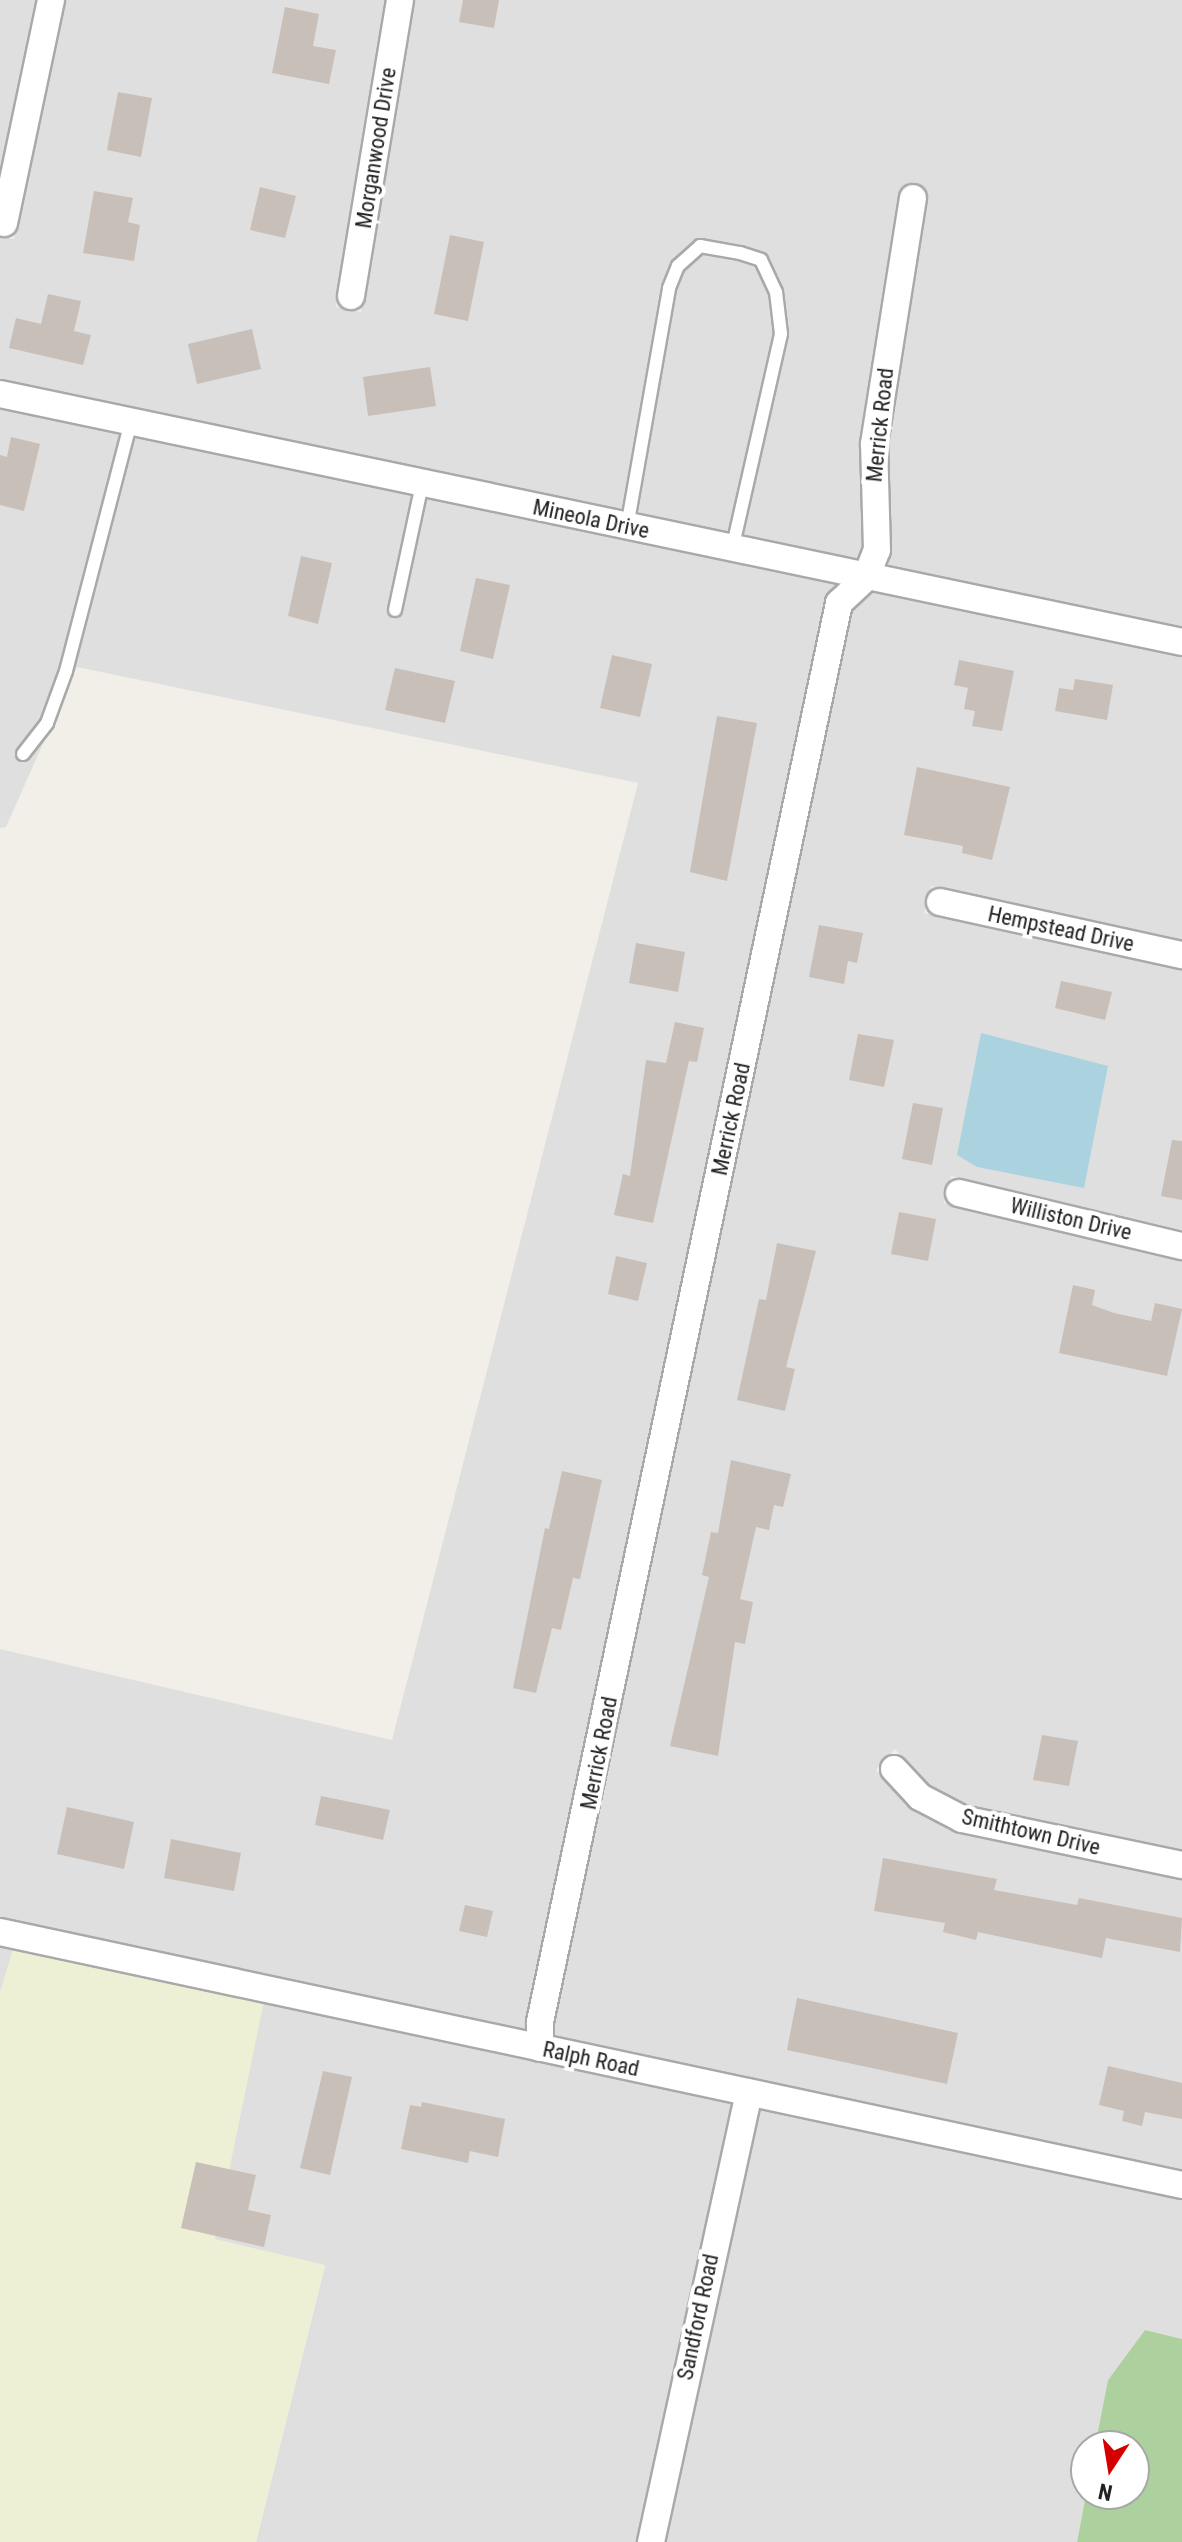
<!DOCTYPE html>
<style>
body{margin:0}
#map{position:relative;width:1182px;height:2542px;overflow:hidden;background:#f2efe9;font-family:"Roboto Condensed",sans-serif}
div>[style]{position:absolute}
.residential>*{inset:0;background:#e0dfdf}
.farmland>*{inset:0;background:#eef0d5}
.forest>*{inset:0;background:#add19e}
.water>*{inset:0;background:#aad3df}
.building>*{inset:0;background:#c7bfb8}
.roads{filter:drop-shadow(2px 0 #a9a9a9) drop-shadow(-2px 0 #a9a9a9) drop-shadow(0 2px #a9a9a9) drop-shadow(0 -2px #a9a9a9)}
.service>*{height:12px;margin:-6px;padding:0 6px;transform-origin:6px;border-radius:6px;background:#fff}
.minor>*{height:26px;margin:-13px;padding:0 13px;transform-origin:13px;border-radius:13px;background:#fff}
span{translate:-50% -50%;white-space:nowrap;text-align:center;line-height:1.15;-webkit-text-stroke:8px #fff;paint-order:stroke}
.street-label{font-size:22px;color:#222}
.north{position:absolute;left:1070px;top:2430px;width:80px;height:80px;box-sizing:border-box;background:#fff;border:2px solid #a7a7a7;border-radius:50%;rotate:192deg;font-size:22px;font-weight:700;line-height:32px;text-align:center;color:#222}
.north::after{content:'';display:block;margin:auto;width:28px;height:36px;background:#d40000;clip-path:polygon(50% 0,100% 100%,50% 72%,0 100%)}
</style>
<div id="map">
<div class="residential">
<i style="clip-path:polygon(0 0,38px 0,0 180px)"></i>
<i style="clip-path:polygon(64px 0,387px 0,336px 307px,361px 312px,413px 0,1182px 0,1182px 940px,931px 886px,924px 913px,1182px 970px,1182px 1230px,951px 1176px,944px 1203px,1182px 1261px,1182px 1850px,967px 1805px,928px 1785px,895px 1749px,876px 1770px,914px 1810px,959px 1833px,1182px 1880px,1182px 2339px,1145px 2330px,1108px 2380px,1095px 2446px,1086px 2446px,1086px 2494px,1077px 2542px,664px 2542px,764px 2082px,740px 2075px,638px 2542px,256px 2542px,325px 2266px,215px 2240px,0 1992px,0 1649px,392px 1740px,638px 783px,77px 667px,6px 827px,0 828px,0 237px,14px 239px)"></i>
</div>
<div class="farmland">
<i style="clip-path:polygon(13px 1949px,264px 2001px,215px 2239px,325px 2265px,256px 2542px,0 2542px,0 1992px)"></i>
</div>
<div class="forest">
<i style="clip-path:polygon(1145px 2330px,1182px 2339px,1182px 2542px,1077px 2542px,1086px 2494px,1134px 2494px,1134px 2446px,1095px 2446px,1108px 2380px)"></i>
</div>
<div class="water">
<i style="clip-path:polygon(981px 1033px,1108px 1066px,1084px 1188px,977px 1167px,957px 1155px)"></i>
</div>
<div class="building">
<i style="clip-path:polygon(463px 0,499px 0,494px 28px,459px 22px)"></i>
<i style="clip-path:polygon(285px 7px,319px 14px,313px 46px,336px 50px,329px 84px,272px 73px)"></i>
<i style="clip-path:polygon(118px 92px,152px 98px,141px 157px,107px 150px)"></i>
<i style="clip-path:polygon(260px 187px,296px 196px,285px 238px,250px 230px)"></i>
<i style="clip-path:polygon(94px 191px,133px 198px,128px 222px,140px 225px,134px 261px,83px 253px)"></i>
<i style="clip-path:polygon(450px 235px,484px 242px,468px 321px,434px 314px)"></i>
<i style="clip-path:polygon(48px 294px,81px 301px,74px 331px,91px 335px,83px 365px,9px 348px,16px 318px,41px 324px)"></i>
<i style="clip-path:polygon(252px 329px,261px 369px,197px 384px,188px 344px)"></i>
<i style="clip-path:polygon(430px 367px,436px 406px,368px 416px,363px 377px)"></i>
<i style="clip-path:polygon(11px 437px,40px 444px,24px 511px,0 505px,0 455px,7px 457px)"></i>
<i style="clip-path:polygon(301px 556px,332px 563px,318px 624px,288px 616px)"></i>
<i style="clip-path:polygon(476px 578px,510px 585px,493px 659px,460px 651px)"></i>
<i style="clip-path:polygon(612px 655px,652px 664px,640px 717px,600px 708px)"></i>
<i style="clip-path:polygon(959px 660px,1014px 671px,1002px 731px,972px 726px,975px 711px,964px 709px,968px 688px,954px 685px)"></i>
<i style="clip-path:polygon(395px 668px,455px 681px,445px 723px,385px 710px)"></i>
<i style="clip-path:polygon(1075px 679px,1113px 685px,1107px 720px,1055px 711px,1059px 688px,1073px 690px)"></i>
<i style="clip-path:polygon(717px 716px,757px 723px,727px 881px,690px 872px)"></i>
<i style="clip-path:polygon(917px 767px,1010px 787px,992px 860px,962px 853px,963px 846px,904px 835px)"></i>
<i style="clip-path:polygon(819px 925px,863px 933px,857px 963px,848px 961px,844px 984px,809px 977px)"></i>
<i style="clip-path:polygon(636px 943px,685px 952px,678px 992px,629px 983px)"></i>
<i style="clip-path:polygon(1061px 981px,1112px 992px,1105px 1020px,1055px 1008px)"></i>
<i style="clip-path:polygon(675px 1022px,704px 1028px,697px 1062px,689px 1061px,653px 1223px,614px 1215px,623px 1174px,630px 1176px,646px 1060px,666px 1063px)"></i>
<i style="clip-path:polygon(858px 1034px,894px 1040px,884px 1087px,849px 1080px)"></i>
<i style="clip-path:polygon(913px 1103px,943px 1108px,932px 1165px,902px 1159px)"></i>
<i style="clip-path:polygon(1172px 1140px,1182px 1141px,1182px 1200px,1161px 1196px)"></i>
<i style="clip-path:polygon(899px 1212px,936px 1219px,928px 1261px,891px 1254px)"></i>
<i style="clip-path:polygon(777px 1243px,816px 1251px,786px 1367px,795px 1369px,785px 1411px,737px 1400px,759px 1299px,766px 1300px)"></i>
<i style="clip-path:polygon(616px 1256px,647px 1263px,638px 1301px,608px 1294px)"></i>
<i style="clip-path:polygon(1073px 1285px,1095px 1290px,1092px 1305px,1114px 1313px,1151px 1321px,1155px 1303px,1182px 1309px,1167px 1376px,1059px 1353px)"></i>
<i style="clip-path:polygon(731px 1460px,791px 1474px,783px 1507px,774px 1505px,769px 1530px,756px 1527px,740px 1599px,753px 1602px,745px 1644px,735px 1642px,718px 1756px,670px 1746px,709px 1577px,702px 1575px,711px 1532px,718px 1533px)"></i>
<i style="clip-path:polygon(562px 1471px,602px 1480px,580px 1579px,573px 1578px,561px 1630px,552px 1628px,536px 1693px,513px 1688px,545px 1528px,549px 1529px)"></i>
<i style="clip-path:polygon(1042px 1735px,1078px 1741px,1069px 1786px,1033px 1780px)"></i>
<i style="clip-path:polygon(321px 1796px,390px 1810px,383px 1840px,315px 1825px)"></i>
<i style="clip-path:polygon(67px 1807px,134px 1822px,124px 1869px,57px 1854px)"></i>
<i style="clip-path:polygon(171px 1839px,241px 1853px,234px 1891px,164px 1878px)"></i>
<i style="clip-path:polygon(883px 1858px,997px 1879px,994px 1890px,1077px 1905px,1079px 1898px,1182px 1918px,1180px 1952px,1106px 1938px,1102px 1958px,978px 1932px,976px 1940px,943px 1932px,945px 1923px,874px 1911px)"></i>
<i style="clip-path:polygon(465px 1905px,493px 1911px,487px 1937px,459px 1931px)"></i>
<i style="clip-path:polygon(797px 1998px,958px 2033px,947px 2084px,787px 2050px)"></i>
<i style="clip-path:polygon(1108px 2066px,1182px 2083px,1182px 2119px,1145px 2112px,1142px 2126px,1122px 2121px,1124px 2111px,1099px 2105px)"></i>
<i style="clip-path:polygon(323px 2071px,352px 2077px,330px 2175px,300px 2168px)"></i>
<i style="clip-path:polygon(422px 2102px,505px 2119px,498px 2157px,470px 2151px,468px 2163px,401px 2149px,410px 2105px,421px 2107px)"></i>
<i style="clip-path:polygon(196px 2162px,256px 2175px,248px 2210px,271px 2215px,264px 2247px,181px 2228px)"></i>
</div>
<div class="roads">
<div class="service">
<i style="left:627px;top:527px;width:243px;rotate:-80deg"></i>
<i style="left:669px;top:288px;width:24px;rotate:-68deg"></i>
<i style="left:678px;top:266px;width:30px;rotate:-42deg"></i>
<i style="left:700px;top:246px;width:41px;rotate:9.9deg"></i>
<i style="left:740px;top:253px;width:22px;rotate:18deg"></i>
<i style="left:761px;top:260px;width:35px;rotate:65deg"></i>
<i style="left:776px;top:292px;width:42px;rotate:83.2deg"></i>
<i style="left:781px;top:334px;width:221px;rotate:102.8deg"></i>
<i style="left:395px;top:610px;width:129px;rotate:-77.9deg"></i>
<i style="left:23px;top:754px;width:39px;rotate:-52deg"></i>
<i style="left:47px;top:723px;width:55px;rotate:-69.9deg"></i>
<i style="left:66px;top:671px;width:257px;rotate:-75.4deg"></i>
</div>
<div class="minor">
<i style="left:4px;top:223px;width:228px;rotate:-78.1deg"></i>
<i style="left:351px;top:296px;width:300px;rotate:-80.6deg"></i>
<i style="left:0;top:394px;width:1208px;rotate:11.85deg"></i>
<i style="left:940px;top:902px;width:248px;rotate:12.4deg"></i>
<i style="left:959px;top:1193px;width:229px;rotate:13.4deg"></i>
<i style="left:894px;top:1769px;width:38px;rotate:47deg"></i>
<i style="left:920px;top:1797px;width:47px;rotate:27.6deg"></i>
<i style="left:962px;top:1819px;width:225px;rotate:11.8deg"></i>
<i style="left:0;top:1932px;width:1209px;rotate:12.08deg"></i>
<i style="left:540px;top:2048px;width:26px;rotate:-90deg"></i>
<i style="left:540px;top:2022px;width:1450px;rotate:-78.1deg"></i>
<i style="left:839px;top:603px;width:37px;rotate:-43deg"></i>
<i style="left:866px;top:578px;width:30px;rotate:-69deg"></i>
<i style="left:877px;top:550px;width:106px;rotate:-91.6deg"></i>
<i style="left:874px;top:444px;width:249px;rotate:-81deg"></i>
<i style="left:651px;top:2542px;width:460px;rotate:-77.7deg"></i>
</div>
</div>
<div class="street-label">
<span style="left:376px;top:148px;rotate:-81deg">Morganwood Drive</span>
<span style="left:880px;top:425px;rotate:-84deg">Merrick Road</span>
<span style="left:591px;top:519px;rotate:12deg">Mineola Drive</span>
<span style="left:1061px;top:929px;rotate:12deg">Hempstead Drive</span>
<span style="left:731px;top:1119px;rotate:-78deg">Merrick Road</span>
<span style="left:1071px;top:1219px;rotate:13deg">Williston Drive</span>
<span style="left:599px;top:1753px;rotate:-79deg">Merrick Road</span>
<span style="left:1031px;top:1832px;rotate:13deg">Smithtown Drive</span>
<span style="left:591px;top:2059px;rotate:12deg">Ralph Road</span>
<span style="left:698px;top:2317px;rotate:-78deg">Sandford Road</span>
</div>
<div class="north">N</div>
</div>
